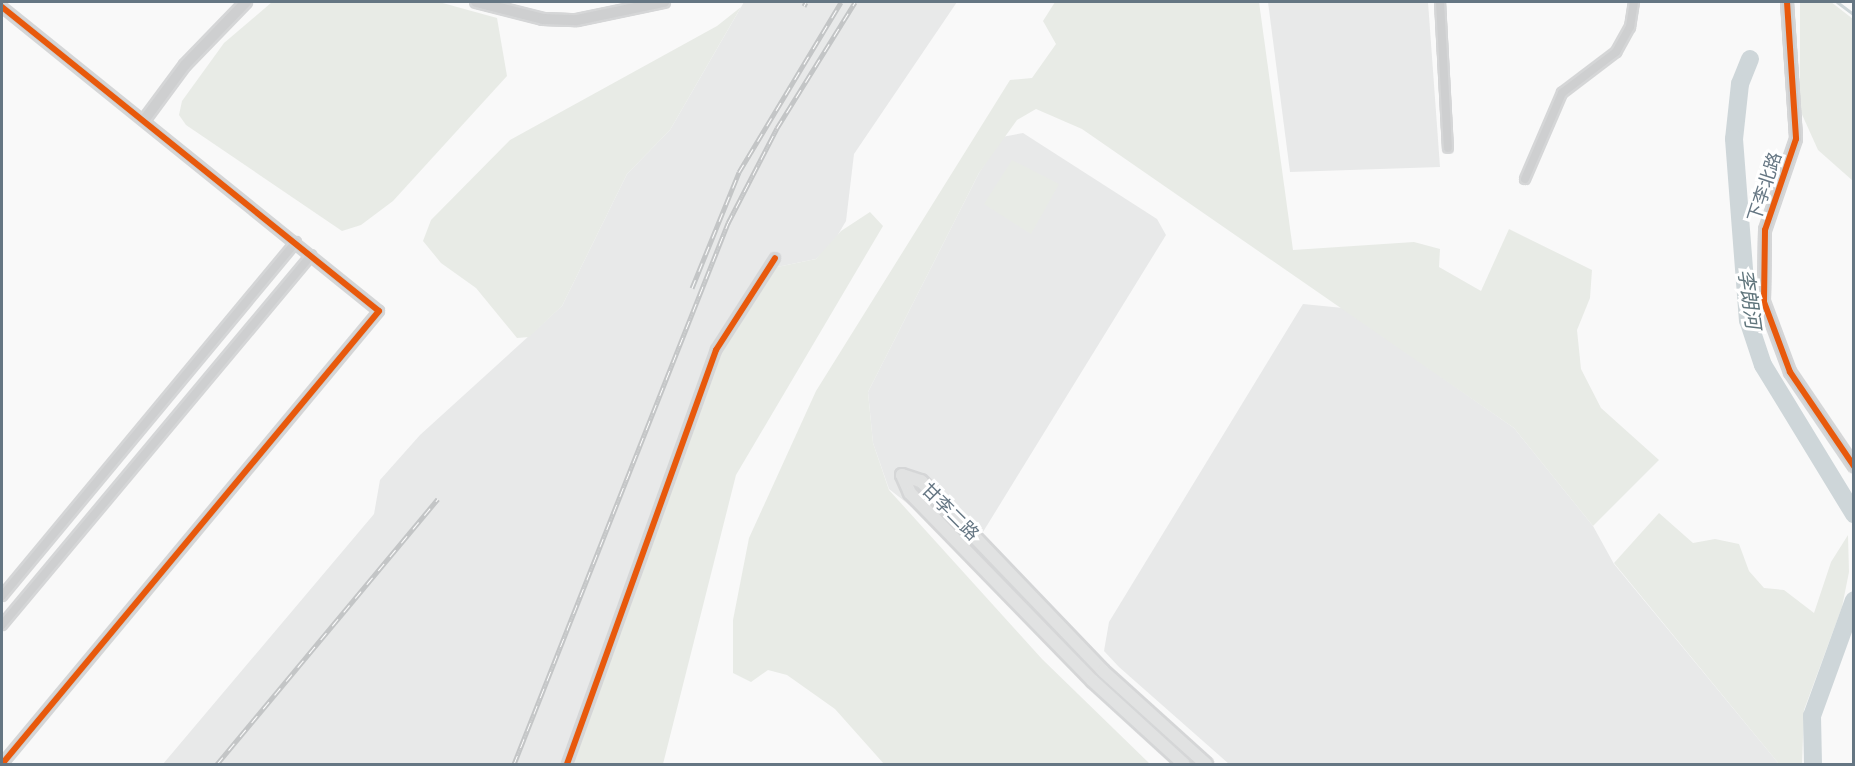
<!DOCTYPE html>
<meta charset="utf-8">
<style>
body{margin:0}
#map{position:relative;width:1855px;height:766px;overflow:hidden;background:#f9f9f9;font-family:"DM Sans","Noto Sans SC",sans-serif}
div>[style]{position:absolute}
.built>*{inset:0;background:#e8e9e9}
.green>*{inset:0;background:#e8ebe6}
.stream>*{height:3px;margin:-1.5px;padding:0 1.5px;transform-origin:1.5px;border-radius:1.5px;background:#ced6d9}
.river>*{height:18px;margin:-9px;padding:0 9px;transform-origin:9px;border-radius:9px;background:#ced6d9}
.roads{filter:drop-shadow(2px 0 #d5d6d7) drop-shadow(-2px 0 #d5d6d7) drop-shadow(0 2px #d5d6d7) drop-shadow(0 -2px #d5d6d7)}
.minor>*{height:8px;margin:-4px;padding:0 4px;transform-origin:4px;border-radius:4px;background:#cecfd0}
.tertiary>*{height:10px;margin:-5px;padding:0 5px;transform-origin:5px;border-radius:5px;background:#cecfd0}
.secondary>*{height:12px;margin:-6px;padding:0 6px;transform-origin:6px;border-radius:6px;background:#e1e2e2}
.rail>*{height:5px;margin-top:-2.5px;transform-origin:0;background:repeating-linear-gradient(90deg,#fff 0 9px,#c3c5c6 0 18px);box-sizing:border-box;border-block:2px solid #c3c5c6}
.cycleway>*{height:6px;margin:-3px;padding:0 3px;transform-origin:3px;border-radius:3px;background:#e8590c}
span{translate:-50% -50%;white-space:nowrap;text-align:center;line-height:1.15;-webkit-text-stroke:6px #fff;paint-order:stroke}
.street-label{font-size:18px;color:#657683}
.water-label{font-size:20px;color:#60757c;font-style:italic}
.frame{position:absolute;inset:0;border:3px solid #657683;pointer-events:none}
</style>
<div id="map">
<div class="built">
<i style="clip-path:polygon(744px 2px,957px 2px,854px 154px,846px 221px,833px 243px,816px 259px,777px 267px,573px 764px,163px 764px,374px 514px,380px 480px,420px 435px,562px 306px,627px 174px,670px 130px)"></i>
<i style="clip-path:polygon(1268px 2px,1428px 2px,1440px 167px,1290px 172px)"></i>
<i style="clip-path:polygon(1023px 133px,1157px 219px,1166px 235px,970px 553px,889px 489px,873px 443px,868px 392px,979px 173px,1002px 137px)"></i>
<i style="clip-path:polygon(1303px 304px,1343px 308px,1514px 428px,1593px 526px,1614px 564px,1779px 764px,1229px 764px,1119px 667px,1104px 651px,1109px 622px)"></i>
</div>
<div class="green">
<i style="clip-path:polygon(272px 2px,439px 2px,497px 18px,507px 76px,393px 201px,361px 225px,342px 231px,186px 125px,179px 115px,182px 101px,224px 43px)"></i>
<i style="clip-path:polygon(1055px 2px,1259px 2px,1293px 250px,1414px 242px,1440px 249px,1439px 267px,1481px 291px,1509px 229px,1592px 270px,1590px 298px,1577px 330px,1581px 369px,1601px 408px,1659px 460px,1593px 526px,1514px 428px,1082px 129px,1036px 109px,1017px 120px,979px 173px,868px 392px,873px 443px,889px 490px,1042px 659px,1150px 764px,884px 764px,835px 709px,787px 675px,768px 670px,751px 682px,733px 673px,733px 620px,749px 538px,816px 391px,1010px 80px,1032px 78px,1056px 44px,1043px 21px)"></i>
<i style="clip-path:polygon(1800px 2px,1831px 2px,1853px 19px,1853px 181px,1818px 150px,1800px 110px)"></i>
<i style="clip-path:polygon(741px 7px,670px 130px,627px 174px,562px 306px,529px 337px,517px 338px,476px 288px,441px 263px,423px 241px,431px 220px,510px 140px,717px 26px)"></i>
<i style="clip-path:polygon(1012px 160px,1059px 184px,1031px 234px,984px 204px)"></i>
<i style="clip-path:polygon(870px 212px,883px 226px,736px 475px,663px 764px,573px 764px,720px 354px,777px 267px,816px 259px,841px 231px)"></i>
<i style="clip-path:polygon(1659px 513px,1693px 543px,1715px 539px,1739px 544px,1749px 571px,1764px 588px,1784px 590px,1814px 613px,1831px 562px,1848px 535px,1849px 572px,1842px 607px,1804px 710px,1802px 764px,1779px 764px,1614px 563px)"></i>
</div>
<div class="stream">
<i style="left:1837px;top:2px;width:21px;rotate:37deg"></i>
</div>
<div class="river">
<i style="left:1750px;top:59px;width:27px;rotate:112deg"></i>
<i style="left:1740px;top:84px;width:55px;rotate:96.2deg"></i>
<i style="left:1734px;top:139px;width:182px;rotate:85.6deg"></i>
<i style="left:1748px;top:320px;width:47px;rotate:71.6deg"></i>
<i style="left:1763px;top:365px;width:175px;rotate:58.6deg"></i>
<i style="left:1813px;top:764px;width:48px;rotate:-91.2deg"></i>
<i style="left:1812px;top:716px;width:123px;rotate:-70.1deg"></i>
</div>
<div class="roads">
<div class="minor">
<i style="left:1440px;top:2px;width:146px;rotate:86.9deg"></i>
<i style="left:2px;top:7px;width:484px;rotate:38.9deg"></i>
<i style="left:379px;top:311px;width:589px;rotate:129.77deg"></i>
<i style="left:1525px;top:179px;width:94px;rotate:-66.7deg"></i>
<i style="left:1562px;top:93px;width:68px;rotate:-37.2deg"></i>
<i style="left:1616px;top:52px;width:29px;rotate:-61deg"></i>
<i style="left:1630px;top:27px;width:25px;rotate:-81deg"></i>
<i style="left:2px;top:596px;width:460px;rotate:-50.3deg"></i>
<i style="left:2px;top:625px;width:482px;rotate:-50.1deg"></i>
<i style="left:567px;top:764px;width:440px;rotate:-70.2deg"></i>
<i style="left:716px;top:350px;width:109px;rotate:-57.3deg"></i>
</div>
<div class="tertiary">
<i style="left:476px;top:2px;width:69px;rotate:14.2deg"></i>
<i style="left:543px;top:19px;width:34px;rotate:2deg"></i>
<i style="left:577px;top:20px;width:89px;rotate:-11.7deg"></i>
<i style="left:1787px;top:2px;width:137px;rotate:86.2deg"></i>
<i style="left:1796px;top:139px;width:96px;rotate:108.8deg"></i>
<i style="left:1765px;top:230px;width:72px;rotate:90.8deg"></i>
<i style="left:1764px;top:302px;width:75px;rotate:69.6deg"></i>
<i style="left:1790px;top:372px;width:114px;rotate:55.8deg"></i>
<i style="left:145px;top:119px;width:67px;rotate:-53.5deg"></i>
<i style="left:185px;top:65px;width:88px;rotate:-45.9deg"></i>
</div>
<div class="secondary">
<i style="left:902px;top:475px;width:20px;rotate:18deg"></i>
<i style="left:921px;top:481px;width:263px;rotate:46.2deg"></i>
<i style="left:1103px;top:671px;width:139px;rotate:42.1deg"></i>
<i style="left:902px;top:475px;width:20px;rotate:66deg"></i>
<i style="left:910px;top:493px;width:262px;rotate:45.8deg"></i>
<i style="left:1093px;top:681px;width:123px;rotate:42.4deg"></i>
</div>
</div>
<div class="rail">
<i style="left:804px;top:6px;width:4px;rotate:-63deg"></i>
<i style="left:692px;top:288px;width:125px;rotate:-67.9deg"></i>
<i style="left:739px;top:172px;width:198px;rotate:-59deg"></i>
<i style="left:217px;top:764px;width:345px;rotate:-50.2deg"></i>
<i style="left:514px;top:764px;width:582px;rotate:-68.42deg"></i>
<i style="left:728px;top:223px;width:107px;rotate:-62.7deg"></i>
<i style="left:777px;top:128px;width:148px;rotate:-58.2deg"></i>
</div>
<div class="cycleway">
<i style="left:1787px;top:2px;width:137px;rotate:86.2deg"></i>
<i style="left:1796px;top:139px;width:96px;rotate:108.8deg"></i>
<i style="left:1765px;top:230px;width:72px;rotate:90.8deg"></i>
<i style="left:1764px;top:302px;width:75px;rotate:69.6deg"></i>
<i style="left:1790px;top:372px;width:114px;rotate:55.8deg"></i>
<i style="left:2px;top:7px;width:484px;rotate:38.9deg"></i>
<i style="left:379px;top:311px;width:589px;rotate:129.77deg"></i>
<i style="left:567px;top:764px;width:440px;rotate:-70.2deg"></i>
<i style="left:716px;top:350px;width:109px;rotate:-57.3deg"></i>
</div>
<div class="street-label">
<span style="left:1765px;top:187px;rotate:-72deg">下李北路</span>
<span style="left:950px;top:512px;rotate:45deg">甘李二路</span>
</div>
<div class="water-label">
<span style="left:1749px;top:299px;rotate:82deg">李朗河</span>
</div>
<div class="frame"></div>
</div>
